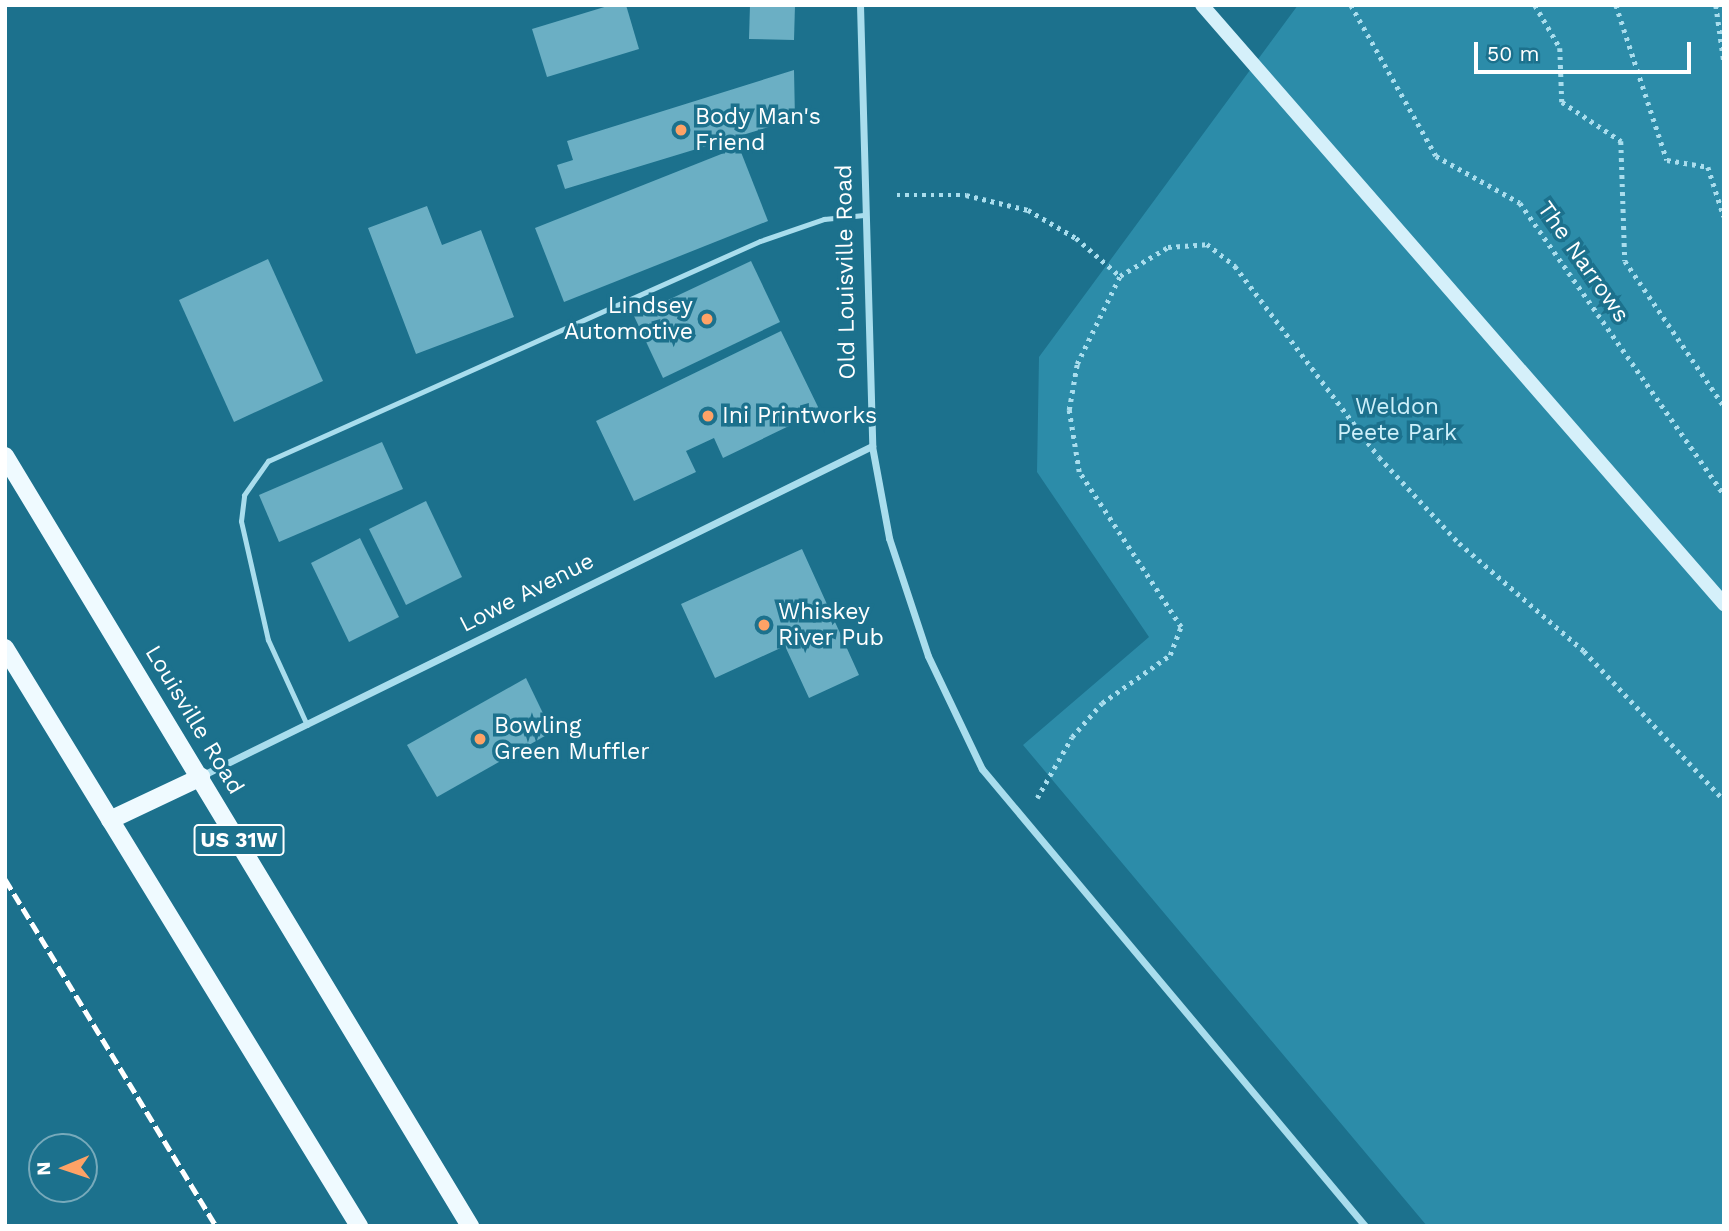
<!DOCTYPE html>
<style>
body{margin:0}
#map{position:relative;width:1729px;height:1231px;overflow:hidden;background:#1c718d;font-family:"Work Sans",sans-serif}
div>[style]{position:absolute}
.green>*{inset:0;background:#2c8ca9}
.building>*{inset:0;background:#6bafc4}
.path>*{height:4.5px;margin-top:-2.25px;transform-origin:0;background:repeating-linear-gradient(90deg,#a9dded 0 3.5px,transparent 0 8.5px)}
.lane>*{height:5px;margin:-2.5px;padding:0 2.5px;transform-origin:2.5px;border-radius:2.5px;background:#a9dded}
.street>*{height:7px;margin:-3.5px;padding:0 3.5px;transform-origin:3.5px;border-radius:3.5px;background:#a9dded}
.secondary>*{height:14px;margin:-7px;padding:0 7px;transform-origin:7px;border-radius:7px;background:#d5f0fa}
.primary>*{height:18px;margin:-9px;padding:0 9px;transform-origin:9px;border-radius:9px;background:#effaff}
.rail>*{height:5px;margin-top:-2.5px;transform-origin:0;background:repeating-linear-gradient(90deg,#fff 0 12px,transparent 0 17px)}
.dots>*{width:19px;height:19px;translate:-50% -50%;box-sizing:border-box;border:4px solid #1c718d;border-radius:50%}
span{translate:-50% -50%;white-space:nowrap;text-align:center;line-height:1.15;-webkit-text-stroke:7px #1c718d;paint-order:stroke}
.shield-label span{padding:2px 5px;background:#1c718d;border:2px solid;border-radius:5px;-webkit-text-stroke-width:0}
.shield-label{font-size:21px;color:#fff;font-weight:700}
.poi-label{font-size:23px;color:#fff}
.left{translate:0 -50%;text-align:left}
.right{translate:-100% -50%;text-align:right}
.street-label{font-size:23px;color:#fff}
.park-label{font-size:23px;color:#cef0fa}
.frame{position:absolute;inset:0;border:7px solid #fff;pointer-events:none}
.north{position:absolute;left:28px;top:1133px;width:70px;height:70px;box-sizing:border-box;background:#1c718d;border:2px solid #7ab;border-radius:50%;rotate:268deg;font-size:19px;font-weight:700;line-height:28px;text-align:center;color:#fff}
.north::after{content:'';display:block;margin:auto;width:24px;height:32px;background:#fea266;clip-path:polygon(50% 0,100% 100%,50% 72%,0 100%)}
.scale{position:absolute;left:1474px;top:42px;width:217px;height:32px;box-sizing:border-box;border:4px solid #fff;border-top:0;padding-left:9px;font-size:21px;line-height:24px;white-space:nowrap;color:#fff;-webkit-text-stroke:5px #1c718d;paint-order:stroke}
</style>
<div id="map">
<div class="green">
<i style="clip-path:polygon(1298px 5px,1724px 5px,1724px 1226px,1427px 1226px,1023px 745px,1149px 637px,1037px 472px,1039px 357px)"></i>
</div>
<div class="building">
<i style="clip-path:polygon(611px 5px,626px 5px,639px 49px,547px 77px,532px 29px)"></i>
<i style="clip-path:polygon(750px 5px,795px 5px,794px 40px,749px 39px)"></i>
<i style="clip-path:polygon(794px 70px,795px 119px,565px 189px,557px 165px,573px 160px,567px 141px)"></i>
<i style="clip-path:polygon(739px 147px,768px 221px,564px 302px,535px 228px)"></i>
<i style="clip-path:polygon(427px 206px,442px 245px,481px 230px,514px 317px,416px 354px,368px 228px)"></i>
<i style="clip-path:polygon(268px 259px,323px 381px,234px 422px,179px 300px)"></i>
<i style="clip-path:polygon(751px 261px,780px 322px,663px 378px,634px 316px)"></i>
<i style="clip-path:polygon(781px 331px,820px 411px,723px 458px,714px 438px,686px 451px,696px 472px,634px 501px,596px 421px)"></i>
<i style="clip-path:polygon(382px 442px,403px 489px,279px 542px,259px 495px)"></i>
<i style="clip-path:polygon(426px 501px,462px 577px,406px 605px,369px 529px)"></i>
<i style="clip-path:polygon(360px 538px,399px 617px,349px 642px,311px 563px)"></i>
<i style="clip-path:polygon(802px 549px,859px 675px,809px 698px,785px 646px,715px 678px,681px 604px)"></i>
<i style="clip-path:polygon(526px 678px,552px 732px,437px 797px,407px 745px)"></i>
</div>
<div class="path">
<i style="left:1351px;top:5px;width:173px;rotate:60.6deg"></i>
<i style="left:1436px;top:156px;width:96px;rotate:29.2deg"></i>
<i style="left:1520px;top:203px;width:355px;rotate:55deg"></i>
<i style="left:1535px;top:5px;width:50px;rotate:59.8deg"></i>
<i style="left:1560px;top:48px;width:54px;rotate:87.9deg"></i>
<i style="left:1562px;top:102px;width:71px;rotate:33.5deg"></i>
<i style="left:1621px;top:141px;width:120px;rotate:88.1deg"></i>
<i style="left:1625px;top:261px;width:176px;rotate:55.7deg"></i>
<i style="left:1616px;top:5px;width:163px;rotate:71.8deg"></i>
<i style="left:1667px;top:160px;width:42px;rotate:9.7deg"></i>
<i style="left:1708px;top:167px;width:52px;rotate:72.3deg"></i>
<i style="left:1716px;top:5px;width:58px;rotate:82deg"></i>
<i style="left:897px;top:195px;width:69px"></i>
<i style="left:966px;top:195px;width:64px;rotate:13.6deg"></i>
<i style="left:1028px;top:210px;width:56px;rotate:30.3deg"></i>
<i style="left:1076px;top:238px;width:58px;rotate:40.8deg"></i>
<i style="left:1037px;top:798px;width:70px;rotate:-60.2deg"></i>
<i style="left:1072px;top:737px;width:45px;rotate:-48.6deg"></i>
<i style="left:1102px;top:703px;width:83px;rotate:-35.2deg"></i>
<i style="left:1170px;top:655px;width:30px;rotate:-69deg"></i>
<i style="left:1181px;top:627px;width:186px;rotate:-123.3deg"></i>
<i style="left:1079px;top:472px;width:63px;rotate:-99.2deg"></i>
<i style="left:1069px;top:410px;width:47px;rotate:-80.1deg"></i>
<i style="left:1077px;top:364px;width:98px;rotate:-64deg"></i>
<i style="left:1120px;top:276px;width:56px;rotate:-31.1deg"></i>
<i style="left:1168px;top:247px;width:39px;rotate:-4deg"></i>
<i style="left:1207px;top:244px;width:36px;rotate:38deg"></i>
<i style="left:1235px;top:266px;width:239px;rotate:53deg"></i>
<i style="left:1379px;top:457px;width:117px;rotate:47.1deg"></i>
<i style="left:1459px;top:543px;width:165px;rotate:40.8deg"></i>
<i style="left:1584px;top:651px;width:204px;rotate:46.8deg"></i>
</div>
<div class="lane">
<i style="left:307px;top:725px;width:94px;rotate:-114.6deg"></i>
<i style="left:268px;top:640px;width:122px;rotate:-102.8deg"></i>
<i style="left:241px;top:521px;width:26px;rotate:-83deg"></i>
<i style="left:244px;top:495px;width:42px;rotate:-54.8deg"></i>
<i style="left:268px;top:461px;width:539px;rotate:-24.09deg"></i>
<i style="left:760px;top:241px;width:68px;rotate:-19deg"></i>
<i style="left:824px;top:219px;width:40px;rotate:-5.7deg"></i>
</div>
<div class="street">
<i style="left:860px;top:5px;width:441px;rotate:88.4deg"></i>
<i style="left:872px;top:446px;width:94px;rotate:79.5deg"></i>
<i style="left:889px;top:538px;width:124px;rotate:71.7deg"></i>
<i style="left:928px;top:656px;width:125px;rotate:64.5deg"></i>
<i style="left:982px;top:769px;width:596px;rotate:50.03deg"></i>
<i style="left:201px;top:776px;width:748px;rotate:-26.19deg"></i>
</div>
<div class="secondary">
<i style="left:1202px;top:5px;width:795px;rotate:48.93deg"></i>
</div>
<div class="primary">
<i style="left:5px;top:456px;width:900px;rotate:58.87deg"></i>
<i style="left:5px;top:648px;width:678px;rotate:58.51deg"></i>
<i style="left:110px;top:820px;width:101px;rotate:-25.3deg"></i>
</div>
<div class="rail">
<i style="left:5px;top:879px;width:406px;rotate:58.7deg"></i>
</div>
<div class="dots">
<i style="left:681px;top:130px;background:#fea266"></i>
<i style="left:707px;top:319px;background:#fea266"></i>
<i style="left:708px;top:416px;background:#fea266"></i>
<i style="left:764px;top:625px;background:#fea266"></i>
<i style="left:480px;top:739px;background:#fea266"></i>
</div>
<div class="shield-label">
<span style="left:239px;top:840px">US 31W</span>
</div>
<div class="poi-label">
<span class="left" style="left:695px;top:130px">Body Man's<br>Friend</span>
<span class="right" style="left:693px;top:319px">Lindsey<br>Automotive</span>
<span class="left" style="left:722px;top:416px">Ini Printworks</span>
<span class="left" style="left:778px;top:625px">Whiskey<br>River Pub</span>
<span class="left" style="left:494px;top:739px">Bowling<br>Green Muffler</span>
</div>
<div class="street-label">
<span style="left:1583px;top:262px;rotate:55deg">The Narrows</span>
<span style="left:846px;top:272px;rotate:-91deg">Old Louisville Road</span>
<span style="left:527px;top:593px;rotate:-27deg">Lowe Avenue</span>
<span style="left:194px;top:720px;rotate:59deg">Louisville Road</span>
</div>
<div class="park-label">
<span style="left:1397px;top:420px">Weldon<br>Peete Park</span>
</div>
<div class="frame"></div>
<div class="north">N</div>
<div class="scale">50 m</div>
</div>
